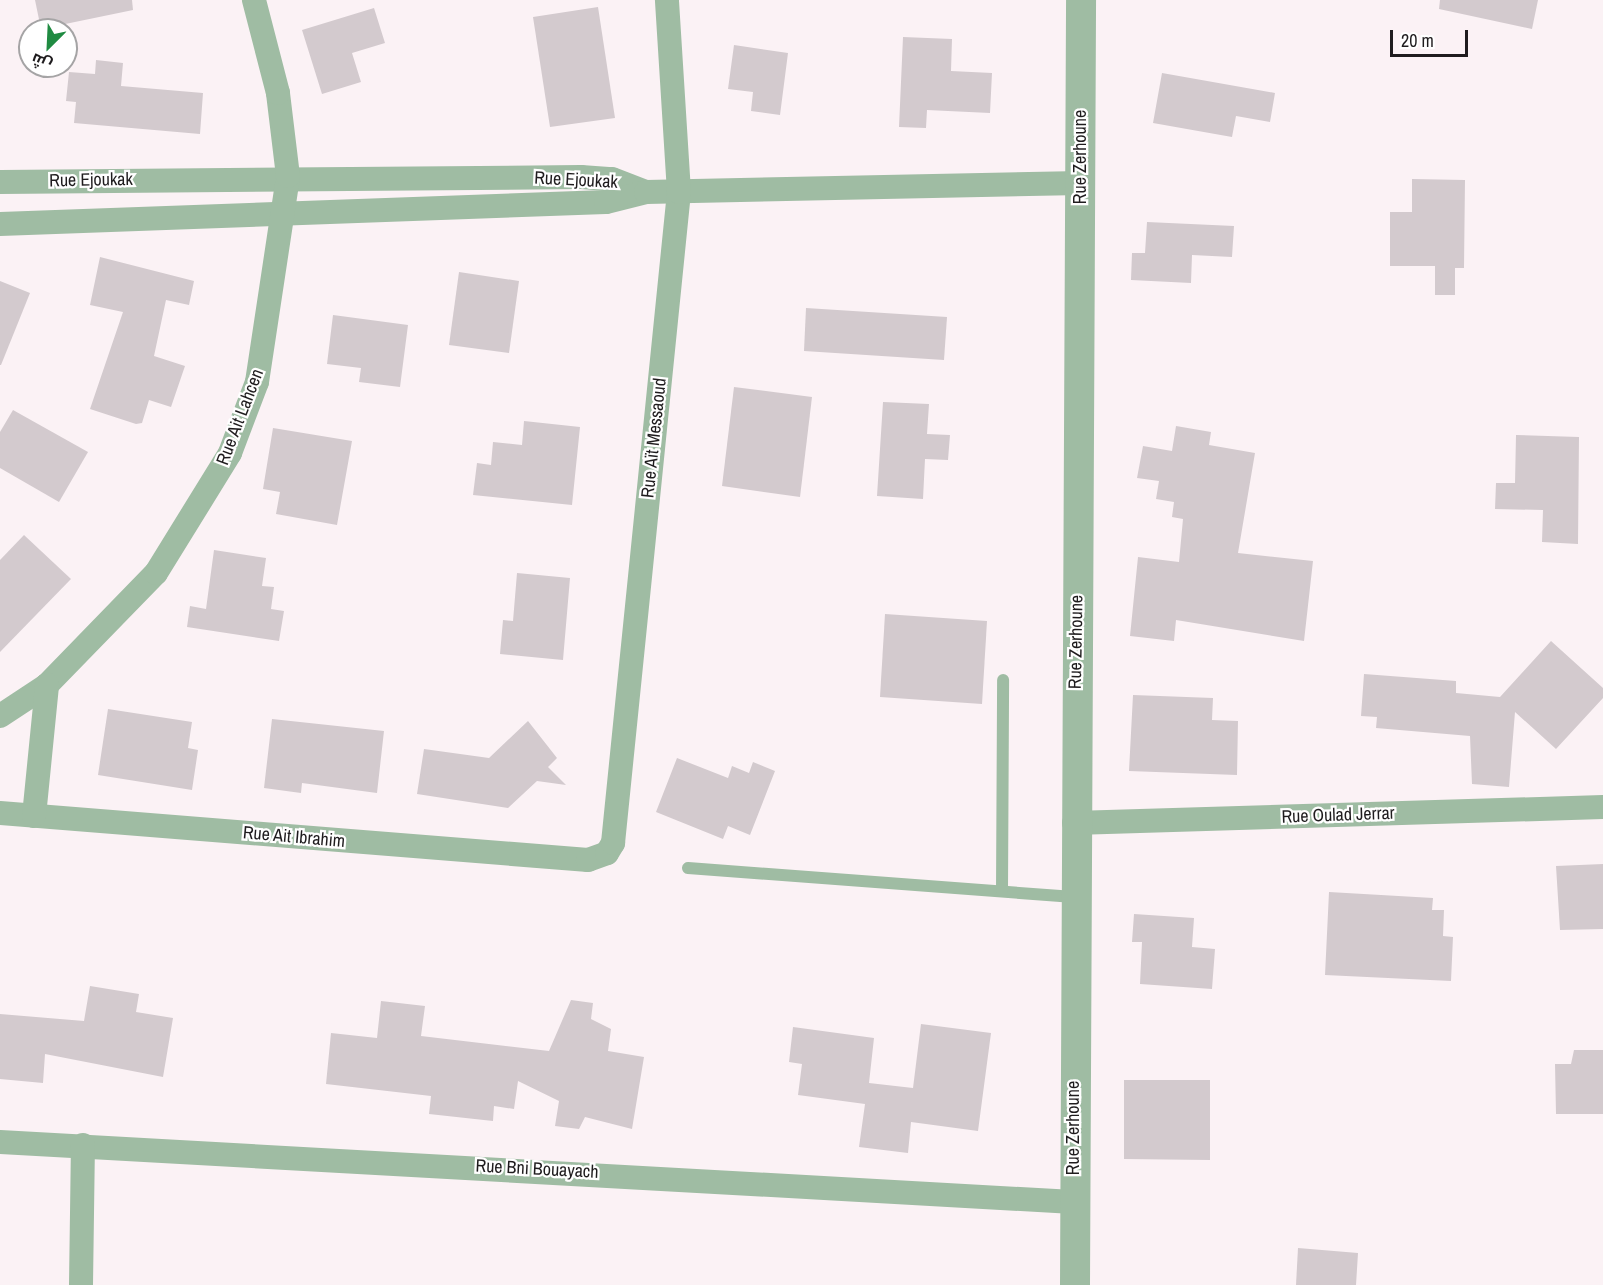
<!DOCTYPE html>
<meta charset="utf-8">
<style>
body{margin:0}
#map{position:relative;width:1603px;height:1285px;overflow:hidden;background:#fbf2f5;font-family:"Archivo Narrow",Cairo,sans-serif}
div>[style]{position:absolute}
.building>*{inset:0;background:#d3cace}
.service>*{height:12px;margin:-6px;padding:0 6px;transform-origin:6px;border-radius:6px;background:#9fbca3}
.minor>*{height:24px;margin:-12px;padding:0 12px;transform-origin:12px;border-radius:12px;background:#9fbca3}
.tertiary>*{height:30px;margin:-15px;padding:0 15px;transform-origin:15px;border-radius:15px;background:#9fbca3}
span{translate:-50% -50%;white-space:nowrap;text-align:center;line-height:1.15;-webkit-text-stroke:4.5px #fff;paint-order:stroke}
.street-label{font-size:18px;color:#1f1c1e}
.north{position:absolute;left:18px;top:18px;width:60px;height:60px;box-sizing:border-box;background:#fff;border:2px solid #a5a4a5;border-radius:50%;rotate:204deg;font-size:16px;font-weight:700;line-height:24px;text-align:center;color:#1f1c1e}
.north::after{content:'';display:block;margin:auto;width:21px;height:27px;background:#208b42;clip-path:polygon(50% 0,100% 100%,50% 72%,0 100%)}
.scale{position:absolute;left:1390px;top:30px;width:78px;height:27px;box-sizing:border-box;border:3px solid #1f1c1e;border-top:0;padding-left:8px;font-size:18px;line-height:21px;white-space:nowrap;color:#1f1c1e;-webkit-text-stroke:4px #fff;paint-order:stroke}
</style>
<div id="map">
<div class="building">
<i style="clip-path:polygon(35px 0,132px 0,133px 10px,41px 29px)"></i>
<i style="clip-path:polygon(1440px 0,1538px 0,1532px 29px,1439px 9px)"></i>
<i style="clip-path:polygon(598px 7px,615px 118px,550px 127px,533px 17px)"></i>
<i style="clip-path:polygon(374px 8px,385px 43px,352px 53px,361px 82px,322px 94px,302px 30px)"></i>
<i style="clip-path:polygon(903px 37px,952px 39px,951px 71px,992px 73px,990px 113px,927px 110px,926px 128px,899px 127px)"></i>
<i style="clip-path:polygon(734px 45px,788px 53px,780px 115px,751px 111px,753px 92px,728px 89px)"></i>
<i style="clip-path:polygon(96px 60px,123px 63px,121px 86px,203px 93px,200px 134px,74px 123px,76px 102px,66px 101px,69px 72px,95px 74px)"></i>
<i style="clip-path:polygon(1162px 73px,1275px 93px,1270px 122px,1236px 116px,1232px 137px,1153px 123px)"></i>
<i style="clip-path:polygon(1412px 179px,1465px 180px,1464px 268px,1455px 268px,1455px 295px,1435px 295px,1435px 266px,1390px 266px,1390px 212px,1412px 212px)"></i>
<i style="clip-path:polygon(1147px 222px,1234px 226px,1232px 257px,1192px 255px,1191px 283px,1131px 280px,1132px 253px,1145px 253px)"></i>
<i style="clip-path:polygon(100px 257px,194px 281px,189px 305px,166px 300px,154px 356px,185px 366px,171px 407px,149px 400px,142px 423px,136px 424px,90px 409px,123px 312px,90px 305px)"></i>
<i style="clip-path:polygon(459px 272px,519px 281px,509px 353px,449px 345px)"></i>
<i style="clip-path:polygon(0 281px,30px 293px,1px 365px,0 365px)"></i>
<i style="clip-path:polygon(806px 308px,947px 317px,944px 360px,804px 351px)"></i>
<i style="clip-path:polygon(333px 315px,408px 325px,400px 387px,359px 382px,361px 368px,327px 364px)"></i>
<i style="clip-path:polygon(734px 387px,812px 397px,800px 497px,722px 486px)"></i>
<i style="clip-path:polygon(883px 402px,929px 404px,927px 434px,950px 435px,948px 460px,925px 459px,923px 499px,877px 496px)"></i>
<i style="clip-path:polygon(13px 410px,88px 452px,59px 502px,0 468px,0 432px)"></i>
<i style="clip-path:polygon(524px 421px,580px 427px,572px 505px,473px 495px,477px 463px,491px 465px,493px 442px,522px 445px)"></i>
<i style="clip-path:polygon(1176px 426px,1211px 432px,1209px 445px,1255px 453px,1238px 553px,1313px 561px,1304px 641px,1176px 620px,1174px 641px,1130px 636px,1138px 557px,1179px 562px,1183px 519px,1172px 517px,1174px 502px,1156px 499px,1159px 481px,1137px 478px,1143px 446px,1172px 451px)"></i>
<i style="clip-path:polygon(273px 428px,352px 441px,337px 525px,276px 514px,280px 492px,263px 489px)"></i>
<i style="clip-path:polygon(1516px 435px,1579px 437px,1578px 544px,1542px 542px,1543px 510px,1495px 509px,1496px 483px,1515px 483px)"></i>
<i style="clip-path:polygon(24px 535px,71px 579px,0 652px,0 560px)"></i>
<i style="clip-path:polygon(214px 550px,266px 558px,262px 586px,274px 587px,271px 609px,284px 611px,279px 641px,187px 627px,190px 606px,206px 609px)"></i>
<i style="clip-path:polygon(517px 573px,570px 578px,563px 660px,500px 654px,503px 620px,513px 621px)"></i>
<i style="clip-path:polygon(885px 614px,987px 621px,982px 704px,880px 697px)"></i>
<i style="clip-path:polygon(1551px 641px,1603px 688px,1603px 698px,1556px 749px,1515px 712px,1509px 787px,1472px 784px,1470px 736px,1376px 728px,1377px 717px,1361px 716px,1364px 674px,1456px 681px,1456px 693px,1500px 697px)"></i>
<i style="clip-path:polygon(1133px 695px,1213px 698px,1212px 720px,1238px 721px,1237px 775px,1129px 771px)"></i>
<i style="clip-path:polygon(108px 709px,192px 722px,188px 748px,198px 750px,192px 790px,98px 775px)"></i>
<i style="clip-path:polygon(272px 719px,384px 731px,377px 793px,302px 783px,301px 793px,264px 788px)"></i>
<i style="clip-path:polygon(528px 721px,557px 758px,548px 767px,566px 785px,537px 781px,508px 808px,417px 794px,424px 749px,489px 758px)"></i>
<i style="clip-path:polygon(677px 758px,728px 778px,732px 766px,749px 773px,753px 762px,775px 771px,750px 835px,728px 826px,723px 839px,656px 812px)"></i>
<i style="clip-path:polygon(1603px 864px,1603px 929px,1560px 930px,1556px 866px)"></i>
<i style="clip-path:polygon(1329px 892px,1433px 898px,1432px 910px,1444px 910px,1443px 936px,1453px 937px,1451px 981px,1325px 975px)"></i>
<i style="clip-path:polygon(1134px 914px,1194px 918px,1192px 947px,1215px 949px,1212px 989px,1140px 984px,1142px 942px,1132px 942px)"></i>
<i style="clip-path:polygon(90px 986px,139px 994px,136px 1012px,173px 1018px,163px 1077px,45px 1054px,43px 1083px,0 1079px,0 1014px,84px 1021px)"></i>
<i style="clip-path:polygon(571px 1000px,593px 1003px,591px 1019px,611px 1029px,608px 1051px,644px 1057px,632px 1129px,585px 1117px,579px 1129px,555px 1126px,559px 1101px,518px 1081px,514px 1109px,494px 1106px,493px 1121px,429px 1114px,431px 1096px,326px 1084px,331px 1033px,377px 1038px,381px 1001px,425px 1006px,421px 1036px,549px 1051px)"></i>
<i style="clip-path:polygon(921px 1024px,991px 1033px,978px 1131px,911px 1122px,908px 1153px,859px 1147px,865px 1104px,798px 1095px,802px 1064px,789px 1062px,793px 1027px,874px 1038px,869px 1083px,913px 1088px)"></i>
<i style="clip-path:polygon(1574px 1050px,1603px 1050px,1603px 1114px,1556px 1114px,1555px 1064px,1571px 1064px)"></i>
<i style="clip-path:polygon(1124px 1080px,1210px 1080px,1210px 1160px,1124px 1159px)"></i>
<i style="clip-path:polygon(1298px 1248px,1358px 1253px,1356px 1285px,1296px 1285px)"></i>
</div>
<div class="service">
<i style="left:688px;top:868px;width:387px;rotate:4.3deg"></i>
<i style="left:1002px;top:891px;width:211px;rotate:-89.7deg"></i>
</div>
<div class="minor">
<i style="left:0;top:182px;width:581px;rotate:-0.49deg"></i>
<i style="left:581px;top:177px;width:31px;rotate:4deg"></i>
<i style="left:612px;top:179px;width:36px;rotate:21deg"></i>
<i style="left:0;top:224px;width:606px;rotate:-2.08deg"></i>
<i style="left:606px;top:202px;width:41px;rotate:-14deg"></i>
<i style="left:646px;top:192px;width:435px;rotate:-1.2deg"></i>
<i style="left:0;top:716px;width:56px;rotate:-33.4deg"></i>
<i style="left:47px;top:685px;width:156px;rotate:-45.8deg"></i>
<i style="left:156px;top:573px;width:141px;rotate:-58.3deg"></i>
<i style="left:230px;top:453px;width:76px;rotate:-69.2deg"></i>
<i style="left:257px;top:382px;width:208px;rotate:-81.4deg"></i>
<i style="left:288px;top:176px;width:84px;rotate:-96.9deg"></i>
<i style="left:278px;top:93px;width:96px;rotate:-104.5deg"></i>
<i style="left:0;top:813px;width:590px;rotate:4.57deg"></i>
<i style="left:588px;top:860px;width:20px;rotate:-20deg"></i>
<i style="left:607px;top:853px;width:12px;rotate:-59deg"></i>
<i style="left:613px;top:843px;width:654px;rotate:-84.21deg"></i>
<i style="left:679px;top:192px;width:192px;rotate:-93.6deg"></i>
<i style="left:34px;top:816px;width:132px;rotate:-84.3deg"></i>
<i style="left:1074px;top:823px;width:529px;rotate:-1.73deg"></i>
<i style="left:0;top:1142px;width:1075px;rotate:3.2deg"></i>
<i style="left:81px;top:1285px;width:140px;rotate:-89.2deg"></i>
</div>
<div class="tertiary">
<i style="left:1075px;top:1285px;width:1285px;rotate:-89.73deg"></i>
</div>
<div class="street-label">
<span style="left:1080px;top:157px;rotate:-90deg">Rue Zerhoune</span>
<span style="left:91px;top:180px;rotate:-1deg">Rue Ejoukak</span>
<span style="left:576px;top:180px;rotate:3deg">Rue Ejoukak</span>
<span style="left:240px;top:417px;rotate:-69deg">Rue Ait Lahcen</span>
<span style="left:654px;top:438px;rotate:-84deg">Rue Aït Messaoud</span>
<span style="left:1076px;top:642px;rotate:-89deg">Rue Zerhoune</span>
<span style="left:1338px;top:815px;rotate:-2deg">Rue Oulad Jerrar</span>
<span style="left:294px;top:837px;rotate:5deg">Rue Ait Ibrahim</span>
<span style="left:1073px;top:1128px;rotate:-90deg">Rue Zerhoune</span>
<span style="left:537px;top:1169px;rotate:3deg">Rue Bni Bouayach</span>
</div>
<div class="north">ش</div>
<div class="scale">20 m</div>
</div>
